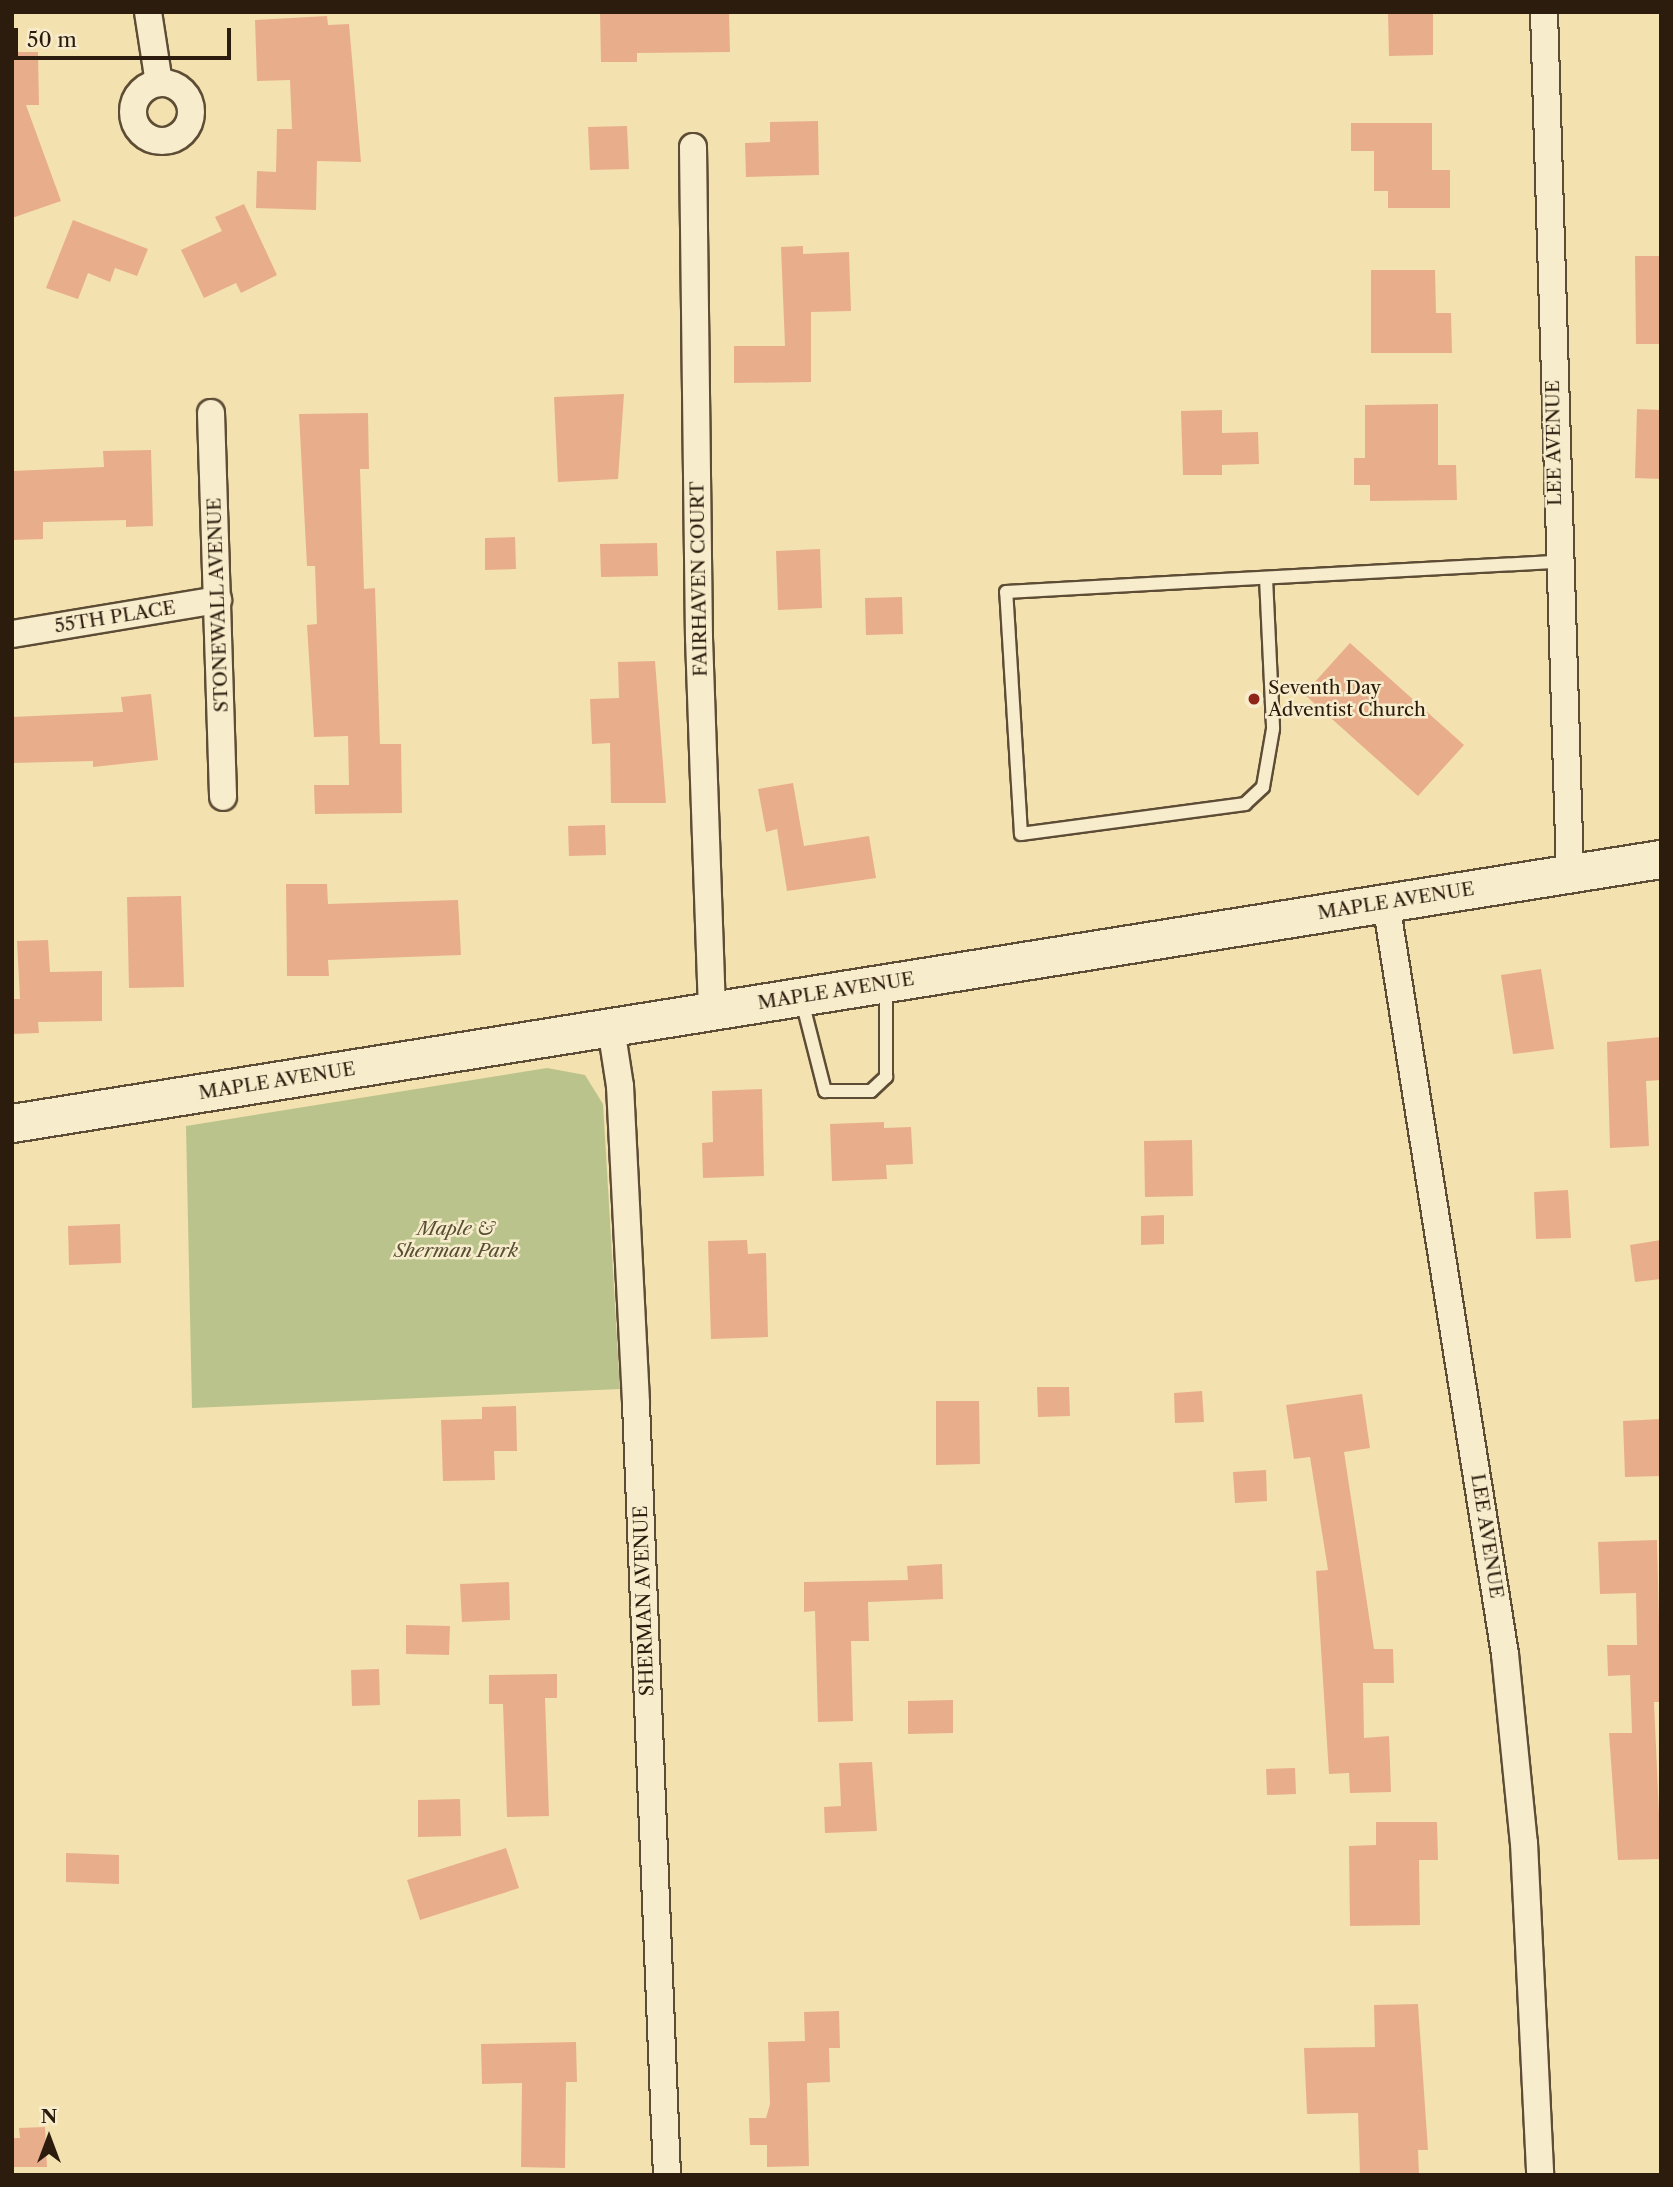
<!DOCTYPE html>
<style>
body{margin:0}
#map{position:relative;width:1673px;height:2187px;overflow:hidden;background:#f3e1af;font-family:"Libre Caslon Text",serif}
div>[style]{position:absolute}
.green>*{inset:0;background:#bac38b}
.building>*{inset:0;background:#e8ae8c}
.roads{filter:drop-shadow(2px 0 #5e4d36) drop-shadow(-2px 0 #5e4d36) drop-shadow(0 2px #5e4d36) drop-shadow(0 -2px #5e4d36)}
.service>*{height:12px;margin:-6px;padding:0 6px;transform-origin:6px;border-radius:6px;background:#f7eccb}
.minor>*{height:26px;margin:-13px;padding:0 13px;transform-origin:13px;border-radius:13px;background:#f7eccb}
.minor>.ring{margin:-13px;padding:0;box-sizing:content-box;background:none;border:26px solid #f7eccb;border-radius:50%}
.secondary>*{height:37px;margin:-18.5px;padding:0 18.5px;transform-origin:18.5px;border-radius:18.5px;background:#f7eccb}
.dots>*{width:19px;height:19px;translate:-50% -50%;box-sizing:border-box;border:4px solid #f7eccb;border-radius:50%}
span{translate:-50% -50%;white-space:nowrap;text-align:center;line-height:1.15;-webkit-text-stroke:5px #f7eccb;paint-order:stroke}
.street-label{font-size:19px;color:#2c1c0e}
.poi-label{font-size:19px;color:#2c1c0e}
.left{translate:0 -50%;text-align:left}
.park-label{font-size:19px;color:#574e34;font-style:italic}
.frame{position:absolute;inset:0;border:14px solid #2c1c0e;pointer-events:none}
.north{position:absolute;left:14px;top:2103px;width:70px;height:70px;-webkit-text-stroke:5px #f7eccb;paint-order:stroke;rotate:0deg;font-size:19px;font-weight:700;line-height:28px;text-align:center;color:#2c1c0e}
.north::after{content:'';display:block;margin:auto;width:24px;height:32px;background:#2c1c0e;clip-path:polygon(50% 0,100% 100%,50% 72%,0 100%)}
.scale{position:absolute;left:14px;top:28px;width:217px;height:32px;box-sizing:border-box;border:4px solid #2c1c0e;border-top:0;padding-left:9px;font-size:21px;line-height:24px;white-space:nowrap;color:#2c1c0e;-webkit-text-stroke:5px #f7eccb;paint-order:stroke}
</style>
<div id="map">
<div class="green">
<i style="clip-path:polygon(547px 1068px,585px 1075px,603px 1104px,620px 1389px,192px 1408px,186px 1126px)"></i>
</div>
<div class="building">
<i style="clip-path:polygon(600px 12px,729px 12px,730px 52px,637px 53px,637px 62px,601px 62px)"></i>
<i style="clip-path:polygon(1388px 12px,1433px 12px,1433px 55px,1389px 56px)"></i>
<i style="clip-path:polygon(327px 16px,328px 25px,349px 24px,361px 162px,317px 161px,316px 210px,256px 208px,257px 171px,276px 172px,277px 129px,292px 129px,290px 80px,257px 81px,255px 20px)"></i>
<i style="clip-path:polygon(12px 52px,38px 52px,39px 105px,26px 105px,61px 201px,12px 218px)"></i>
<i style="clip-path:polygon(818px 121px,819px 175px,746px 177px,745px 143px,770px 142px,770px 122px)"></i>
<i style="clip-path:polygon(1351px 123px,1432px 123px,1432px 170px,1450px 170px,1450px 208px,1388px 208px,1388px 191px,1374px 191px,1374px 151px,1351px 151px)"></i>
<i style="clip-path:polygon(627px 126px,629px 169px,590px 170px,588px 127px)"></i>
<i style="clip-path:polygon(244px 204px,277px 275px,241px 293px,236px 283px,204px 298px,181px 250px,222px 231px,215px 217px)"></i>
<i style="clip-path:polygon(73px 220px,148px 249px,137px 276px,115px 268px,110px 282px,88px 273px,78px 299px,46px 288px)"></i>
<i style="clip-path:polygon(803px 246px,803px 254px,849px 252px,851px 311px,811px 312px,811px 382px,734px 383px,734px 346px,785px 346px,781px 247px)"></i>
<i style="clip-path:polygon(1635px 256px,1661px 256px,1661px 344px,1636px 344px)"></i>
<i style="clip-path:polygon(1371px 270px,1435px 270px,1436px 313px,1451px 313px,1452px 353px,1371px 353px)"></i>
<i style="clip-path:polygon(624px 394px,618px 479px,558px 482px,554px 397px)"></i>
<i style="clip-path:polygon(1438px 404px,1438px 465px,1456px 465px,1457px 500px,1370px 501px,1370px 485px,1354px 485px,1354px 458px,1365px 458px,1365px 405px)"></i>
<i style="clip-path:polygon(1637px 409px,1661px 410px,1661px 479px,1635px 478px)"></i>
<i style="clip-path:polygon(1222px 410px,1222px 433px,1258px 432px,1259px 464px,1222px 465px,1222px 475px,1183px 475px,1181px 411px)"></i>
<i style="clip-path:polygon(368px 413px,369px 469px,360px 469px,364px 589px,375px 588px,380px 744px,401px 744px,402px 813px,315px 814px,314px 785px,349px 785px,348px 736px,314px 737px,307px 625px,317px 624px,315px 566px,307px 566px,299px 414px)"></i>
<i style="clip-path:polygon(151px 450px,153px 526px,126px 527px,126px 520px,43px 522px,43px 539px,12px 540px,12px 471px,104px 467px,103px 451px)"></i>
<i style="clip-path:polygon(515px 537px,516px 569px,485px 570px,485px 538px)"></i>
<i style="clip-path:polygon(657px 543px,658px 576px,601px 577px,600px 544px)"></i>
<i style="clip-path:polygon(820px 549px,822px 608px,778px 610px,776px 551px)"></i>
<i style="clip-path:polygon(902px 597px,903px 634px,866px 635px,865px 598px)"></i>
<i style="clip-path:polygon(1350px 643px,1464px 745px,1418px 796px,1304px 694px)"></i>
<i style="clip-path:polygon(655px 661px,666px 803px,611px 803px,610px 743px,592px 744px,590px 699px,619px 698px,618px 662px)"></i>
<i style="clip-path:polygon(151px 694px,158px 760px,93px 767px,93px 761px,12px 763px,12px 717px,123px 712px,121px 697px)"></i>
<i style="clip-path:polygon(793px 783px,804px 846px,869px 836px,876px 878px,787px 891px,777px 829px,766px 832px,758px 789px)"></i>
<i style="clip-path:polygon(605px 825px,606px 855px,569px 856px,568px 826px)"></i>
<i style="clip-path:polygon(286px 884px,327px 884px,328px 904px,458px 900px,461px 955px,328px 960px,329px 976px,287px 976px)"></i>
<i style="clip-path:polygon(181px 896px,184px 987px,129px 988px,127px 897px)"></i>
<i style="clip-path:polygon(48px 940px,50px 972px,102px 971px,102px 1021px,38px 1022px,39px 1033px,12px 1034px,12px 999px,20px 999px,17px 941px)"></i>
<i style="clip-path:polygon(1541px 969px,1554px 1049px,1513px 1054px,1501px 975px)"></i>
<i style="clip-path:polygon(1661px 1037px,1661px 1080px,1646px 1081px,1649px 1146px,1610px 1148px,1607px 1042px)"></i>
<i style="clip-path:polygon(762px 1089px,764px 1176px,703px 1178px,702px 1143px,713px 1142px,712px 1091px)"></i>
<i style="clip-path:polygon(884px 1122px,884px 1128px,911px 1127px,913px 1164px,886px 1165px,887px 1179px,832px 1181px,830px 1124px)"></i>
<i style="clip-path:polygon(1192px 1140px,1193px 1196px,1145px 1197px,1144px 1141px)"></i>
<i style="clip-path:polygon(1568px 1190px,1571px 1238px,1536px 1239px,1534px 1192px)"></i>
<i style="clip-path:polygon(1164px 1215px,1164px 1244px,1141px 1245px,1141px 1216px)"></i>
<i style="clip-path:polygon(120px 1224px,121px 1263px,69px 1265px,68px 1226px)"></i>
<i style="clip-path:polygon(747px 1240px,748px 1254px,766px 1253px,768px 1337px,711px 1339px,708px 1241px)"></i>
<i style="clip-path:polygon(1661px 1240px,1661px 1279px,1635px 1282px,1630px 1245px)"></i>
<i style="clip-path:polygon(1037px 1387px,1069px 1387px,1070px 1416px,1038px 1417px)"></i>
<i style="clip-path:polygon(1202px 1391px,1204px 1422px,1175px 1423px,1174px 1393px)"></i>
<i style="clip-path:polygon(1362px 1394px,1370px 1448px,1344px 1452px,1374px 1649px,1393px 1649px,1394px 1683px,1363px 1683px,1364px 1738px,1389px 1736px,1391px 1792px,1350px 1793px,1349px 1773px,1329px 1774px,1316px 1571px,1328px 1570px,1310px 1457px,1294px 1459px,1286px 1405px)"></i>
<i style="clip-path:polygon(936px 1401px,979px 1401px,980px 1464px,936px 1465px)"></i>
<i style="clip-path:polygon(516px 1406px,517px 1451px,494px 1451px,495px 1480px,443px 1481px,441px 1420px,482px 1419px,482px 1407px)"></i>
<i style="clip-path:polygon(1661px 1419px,1661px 1476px,1625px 1477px,1623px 1421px)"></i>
<i style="clip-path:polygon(1266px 1470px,1267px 1501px,1235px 1503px,1233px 1472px)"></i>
<i style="clip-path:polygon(1657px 1540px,1661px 1702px,1654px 1702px,1661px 1859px,1618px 1860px,1609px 1733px,1632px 1733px,1630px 1675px,1608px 1676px,1607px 1645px,1637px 1645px,1636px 1593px,1600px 1594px,1598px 1542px)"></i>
<i style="clip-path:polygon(942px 1564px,943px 1599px,868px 1602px,869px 1641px,851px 1641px,853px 1721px,818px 1722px,815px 1611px,804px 1612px,804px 1582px,908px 1580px,907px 1566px)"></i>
<i style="clip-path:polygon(509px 1582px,510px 1620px,462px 1622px,460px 1584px)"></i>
<i style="clip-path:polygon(406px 1625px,450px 1626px,449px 1655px,406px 1654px)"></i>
<i style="clip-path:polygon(379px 1669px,380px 1705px,352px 1706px,351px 1670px)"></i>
<i style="clip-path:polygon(557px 1674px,557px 1698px,545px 1698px,549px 1816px,507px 1817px,503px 1704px,489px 1704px,489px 1675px)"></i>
<i style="clip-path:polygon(953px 1700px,953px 1733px,908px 1734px,908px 1701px)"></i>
<i style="clip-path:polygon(872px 1762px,877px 1831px,825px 1833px,824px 1807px,841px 1806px,839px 1763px)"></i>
<i style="clip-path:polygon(1295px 1768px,1296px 1794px,1267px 1795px,1266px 1769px)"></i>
<i style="clip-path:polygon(460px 1799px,461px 1836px,418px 1837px,418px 1800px)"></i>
<i style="clip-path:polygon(1376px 1822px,1437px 1822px,1438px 1860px,1419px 1860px,1420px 1925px,1350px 1926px,1349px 1846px,1376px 1845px)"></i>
<i style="clip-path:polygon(506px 1848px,519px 1888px,420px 1920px,407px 1880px)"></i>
<i style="clip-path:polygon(66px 1853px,119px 1855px,119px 1884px,66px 1882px)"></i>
<i style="clip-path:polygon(1418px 2004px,1428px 2150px,1418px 2150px,1419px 2175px,1360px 2175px,1358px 2113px,1307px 2114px,1304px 2048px,1375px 2047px,1374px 2005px)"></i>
<i style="clip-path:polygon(839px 2011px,840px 2048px,829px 2048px,830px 2082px,807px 2083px,809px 2166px,767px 2167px,767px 2145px,750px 2145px,749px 2118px,766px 2118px,770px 2104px,768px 2042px,805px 2041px,804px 2012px)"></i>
<i style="clip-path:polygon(576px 2042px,577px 2082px,566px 2082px,565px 2168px,521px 2167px,522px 2083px,482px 2084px,481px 2044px)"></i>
<i style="clip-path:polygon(45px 2127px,47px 2167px,12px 2167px,12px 2138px,20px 2138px,19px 2128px)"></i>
</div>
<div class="roads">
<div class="service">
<i style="left:1266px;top:578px;width:151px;rotate:87.3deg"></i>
<i style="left:1273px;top:729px;width:59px;rotate:99.8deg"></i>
<i style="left:1263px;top:787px;width:25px;rotate:137deg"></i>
<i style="left:1245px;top:804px;width:226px;rotate:172.4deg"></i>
<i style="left:1021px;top:834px;width:242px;rotate:-93.5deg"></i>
<i style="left:1006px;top:592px;width:179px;rotate:-3.2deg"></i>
<i style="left:1185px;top:582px;width:373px;rotate:-3.1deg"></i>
<i style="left:802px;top:1001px;width:93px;rotate:75.7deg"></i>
<i style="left:825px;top:1091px;width:46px"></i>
<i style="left:871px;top:1091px;width:21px;rotate:-43deg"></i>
<i style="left:886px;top:1077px;width:91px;rotate:-90deg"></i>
</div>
<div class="minor">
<i style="left:148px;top:12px;width:72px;rotate:81.2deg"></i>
<i style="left:1544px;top:12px;width:861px;rotate:88.27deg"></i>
<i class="ring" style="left:133px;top:83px;width:32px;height:32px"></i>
<i style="left:693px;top:147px;width:491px;rotate:89.3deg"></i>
<i style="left:699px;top:638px;width:373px;rotate:88deg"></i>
<i style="left:211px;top:413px;width:384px;rotate:88.2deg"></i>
<i style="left:12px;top:634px;width:209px;rotate:-9.4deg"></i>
<i style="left:1386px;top:903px;width:760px;rotate:81deg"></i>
<i style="left:1505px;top:1654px;width:190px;rotate:84.3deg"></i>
<i style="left:1524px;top:1843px;width:332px;rotate:87.2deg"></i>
<i style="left:611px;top:1028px;width:59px;rotate:81.2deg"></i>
<i style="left:620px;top:1086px;width:318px;rotate:87.1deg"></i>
<i style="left:636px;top:1404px;width:772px;rotate:87.7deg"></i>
</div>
<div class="secondary">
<i style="left:12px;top:1123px;width:1670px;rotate:-9.1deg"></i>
</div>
</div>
<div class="dots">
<i style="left:1254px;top:699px;background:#8f2418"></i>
</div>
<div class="street-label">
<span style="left:1554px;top:443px;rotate:-91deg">LEE AVENUE</span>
<span style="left:699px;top:579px;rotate:-91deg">FAIRHAVEN COURT</span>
<span style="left:218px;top:605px;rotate:-92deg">STONEWALL AVENUE</span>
<span style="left:115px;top:617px;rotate:-9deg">55TH PLACE</span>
<span style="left:1396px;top:901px;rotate:-9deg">MAPLE AVENUE</span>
<span style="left:836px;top:991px;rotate:-9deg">MAPLE AVENUE</span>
<span style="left:277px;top:1081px;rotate:-9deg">MAPLE AVENUE</span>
<span style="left:1487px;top:1536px;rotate:81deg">LEE AVENUE</span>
<span style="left:644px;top:1601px;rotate:-92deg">SHERMAN AVENUE</span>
</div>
<div class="poi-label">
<span class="left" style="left:1268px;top:699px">Seventh Day<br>Adventist Church</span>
</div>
<div class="park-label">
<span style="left:456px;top:1240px">Maple &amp;<br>Sherman Park</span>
</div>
<div class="frame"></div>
<div class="north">N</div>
<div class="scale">50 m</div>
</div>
